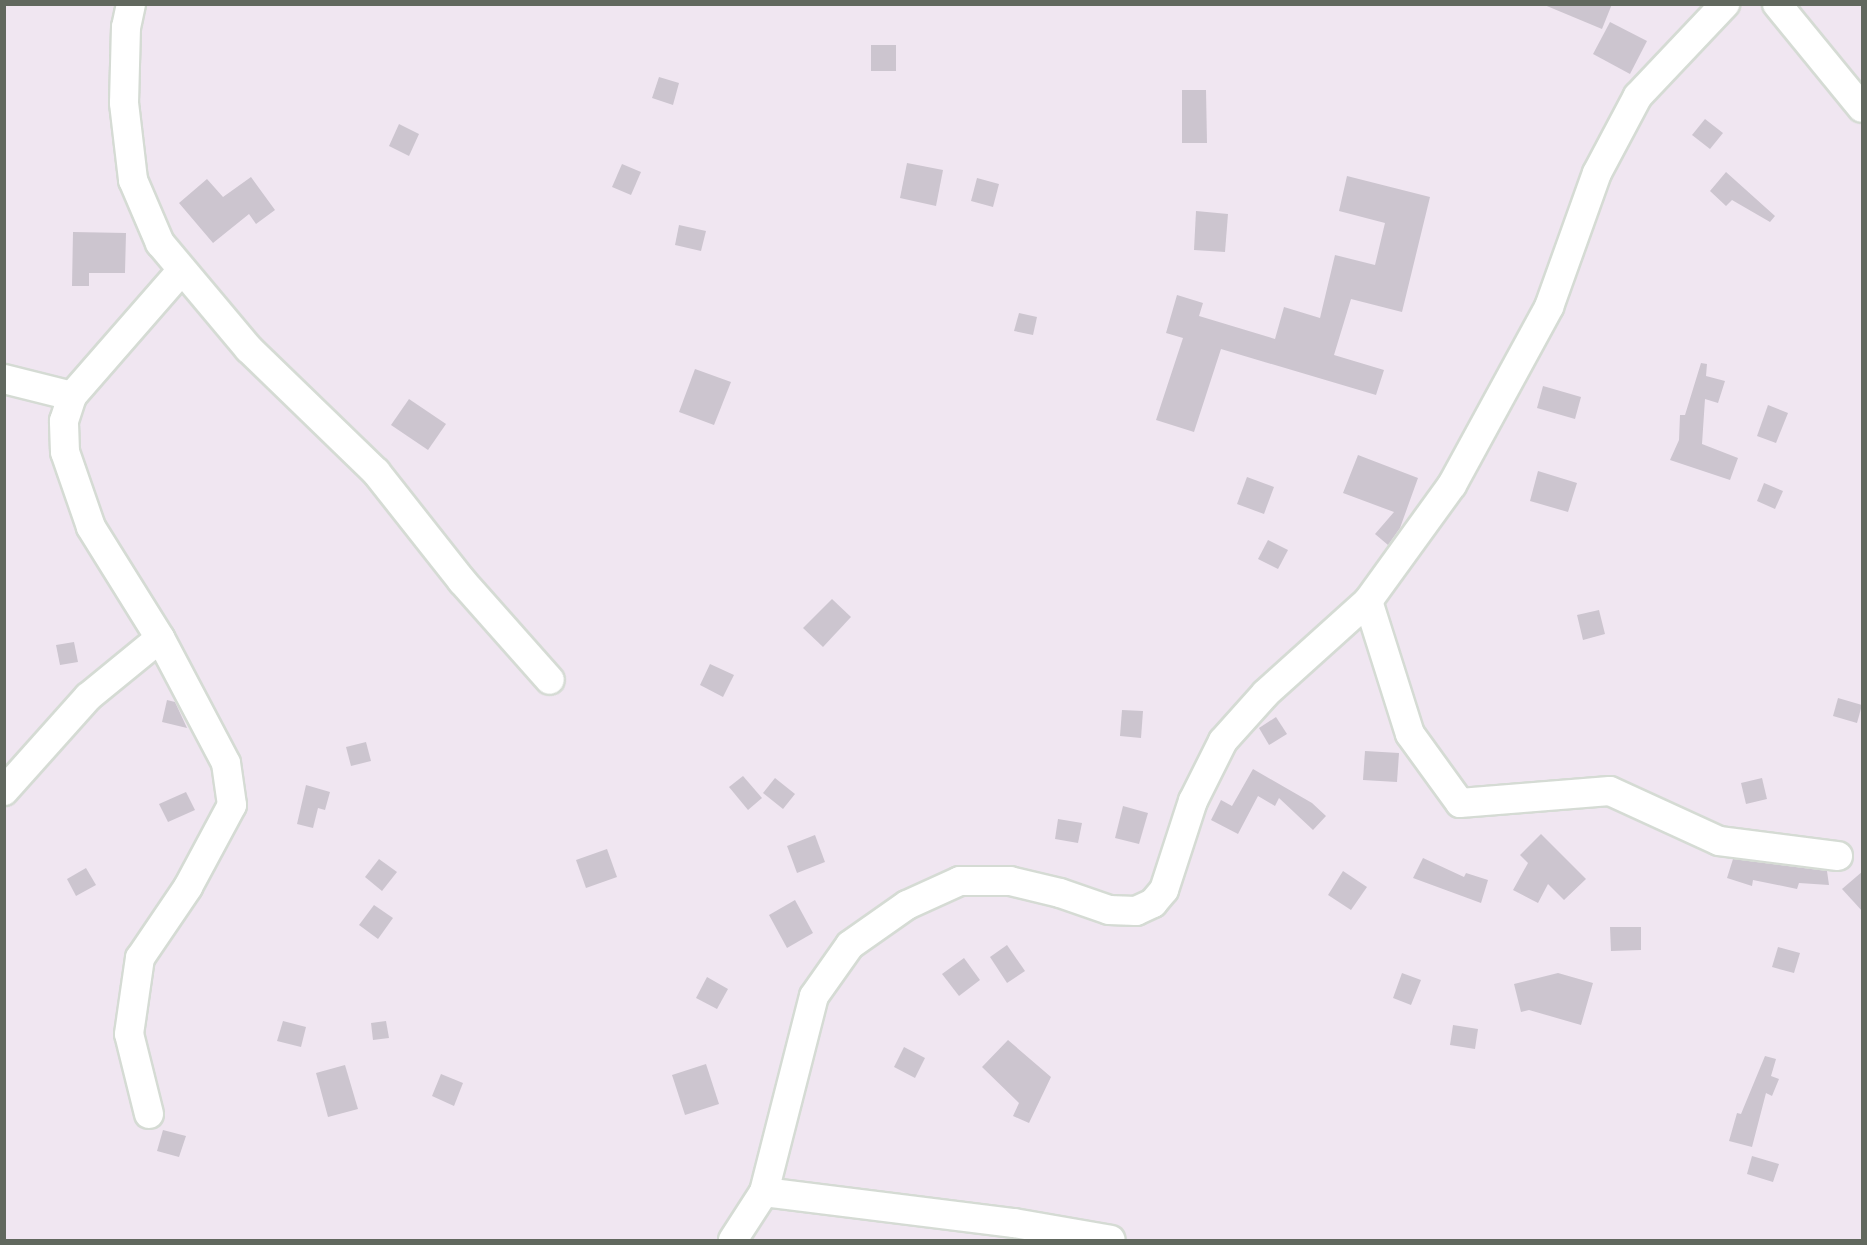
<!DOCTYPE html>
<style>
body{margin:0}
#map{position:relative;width:1867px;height:1245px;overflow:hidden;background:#f0e6f1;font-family:Signika,sans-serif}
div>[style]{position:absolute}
.building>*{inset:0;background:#ccc5cf}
.roads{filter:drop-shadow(2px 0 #d5dbd4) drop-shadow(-2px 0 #d5dbd4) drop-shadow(0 2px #d5dbd4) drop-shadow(0 -2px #d5dbd4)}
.minor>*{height:28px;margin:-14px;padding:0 14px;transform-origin:14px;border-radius:14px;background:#fff}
span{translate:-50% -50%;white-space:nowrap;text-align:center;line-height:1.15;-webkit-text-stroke:6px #fff;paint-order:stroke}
.frame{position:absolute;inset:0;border:6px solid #61685e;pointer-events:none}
</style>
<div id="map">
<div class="building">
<i style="clip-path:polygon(1542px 4px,1612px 4px,1602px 29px)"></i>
<i style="clip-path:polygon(1610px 22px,1647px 41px,1630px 74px,1593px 54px)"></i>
<i style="clip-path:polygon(871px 45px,896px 45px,896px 71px,871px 71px)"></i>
<i style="clip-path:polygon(659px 77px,679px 83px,673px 105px,652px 98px)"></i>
<i style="clip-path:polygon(1182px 90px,1206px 90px,1207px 143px,1182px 143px)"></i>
<i style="clip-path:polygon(1705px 119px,1723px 133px,1710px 149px,1692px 135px)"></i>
<i style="clip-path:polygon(399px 124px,419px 134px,409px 156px,389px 146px)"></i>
<i style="clip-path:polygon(907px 163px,943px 170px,936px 206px,900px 198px)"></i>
<i style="clip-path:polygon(622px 164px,641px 172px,631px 195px,612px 187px)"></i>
<i style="clip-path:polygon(1726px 172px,1775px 216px,1770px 222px,1732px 200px,1726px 206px,1710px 191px)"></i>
<i style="clip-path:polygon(1347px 176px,1430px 197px,1402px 312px,1351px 299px,1334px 355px,1384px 370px,1376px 395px,1221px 349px,1194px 432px,1156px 420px,1183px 338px,1166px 333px,1177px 295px,1203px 303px,1199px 316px,1275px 339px,1284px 307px,1320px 318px,1335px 255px,1375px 265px,1385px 223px,1339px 211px)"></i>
<i style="clip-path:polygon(251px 177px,275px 210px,256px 224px,249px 214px,213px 243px,179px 203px,207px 179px,223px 197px)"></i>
<i style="clip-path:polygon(977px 178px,999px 184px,993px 207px,971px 201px)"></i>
<i style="clip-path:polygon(1196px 211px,1228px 214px,1225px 252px,1194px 250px)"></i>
<i style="clip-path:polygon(679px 225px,706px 231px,701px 251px,675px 245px)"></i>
<i style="clip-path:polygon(73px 232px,126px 233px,125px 273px,89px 273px,89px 286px,72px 286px)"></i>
<i style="clip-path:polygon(1019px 313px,1037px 317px,1033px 335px,1014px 331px)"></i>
<i style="clip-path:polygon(1701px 363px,1707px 364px,1706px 376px,1725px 381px,1718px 403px,1705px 399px,1702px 444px,1738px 458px,1730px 480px,1670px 460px,1679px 440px,1680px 415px,1685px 415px)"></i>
<i style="clip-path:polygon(695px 369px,731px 382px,714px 425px,679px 412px)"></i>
<i style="clip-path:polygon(1543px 386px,1581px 397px,1575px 419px,1537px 408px)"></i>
<i style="clip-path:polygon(409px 399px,446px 424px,428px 450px,391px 425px)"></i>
<i style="clip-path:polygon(1768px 405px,1788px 413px,1776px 443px,1757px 436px)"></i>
<i style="clip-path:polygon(1358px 455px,1418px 478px,1400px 528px,1388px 545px,1375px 534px,1394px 512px,1343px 493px)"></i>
<i style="clip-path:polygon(1538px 471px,1577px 483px,1568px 512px,1530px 501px)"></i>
<i style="clip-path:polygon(1247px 477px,1274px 487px,1264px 514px,1237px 504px)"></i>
<i style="clip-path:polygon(1764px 483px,1783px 491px,1775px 509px,1757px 501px)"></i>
<i style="clip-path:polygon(1268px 540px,1288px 550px,1278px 569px,1258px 559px)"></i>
<i style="clip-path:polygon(832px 599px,851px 617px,823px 647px,803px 628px)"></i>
<i style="clip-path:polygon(1599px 610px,1605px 634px,1583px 640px,1577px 615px)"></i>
<i style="clip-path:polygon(74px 642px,78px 662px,60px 665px,56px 645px)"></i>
<i style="clip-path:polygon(710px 664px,734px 675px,723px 697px,700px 685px)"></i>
<i style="clip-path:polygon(1838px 698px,1862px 705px,1857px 723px,1833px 716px)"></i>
<i style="clip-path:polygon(167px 700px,175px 702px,187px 728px,162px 722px)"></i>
<i style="clip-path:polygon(1122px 710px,1143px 711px,1141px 738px,1120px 736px)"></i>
<i style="clip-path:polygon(1276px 717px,1287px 734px,1269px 745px,1259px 728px)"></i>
<i style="clip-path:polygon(366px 742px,371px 761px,351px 766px,346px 747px)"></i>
<i style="clip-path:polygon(1365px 751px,1399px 753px,1397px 782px,1363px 780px)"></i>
<i style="clip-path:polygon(1253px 769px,1312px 803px,1326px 816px,1313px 830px,1279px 798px,1275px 806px,1258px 796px,1238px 834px,1211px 820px,1221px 800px,1232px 806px)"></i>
<i style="clip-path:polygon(743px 776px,762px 798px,748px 810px,729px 787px)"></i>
<i style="clip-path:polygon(775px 778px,795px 794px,783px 809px,763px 793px)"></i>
<i style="clip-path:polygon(1762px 778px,1767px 799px,1746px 804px,1741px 783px)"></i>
<i style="clip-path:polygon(306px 785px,330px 792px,325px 810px,318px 808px,313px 828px,297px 824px)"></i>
<i style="clip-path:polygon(186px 792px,195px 810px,168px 822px,159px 804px)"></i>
<i style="clip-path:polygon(1123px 806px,1148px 813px,1139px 844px,1115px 838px)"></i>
<i style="clip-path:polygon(1058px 819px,1082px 823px,1078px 843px,1055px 839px)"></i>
<i style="clip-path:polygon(1541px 834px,1586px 879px,1564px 900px,1548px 884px,1538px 903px,1513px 890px,1528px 863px,1520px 855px)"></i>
<i style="clip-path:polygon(815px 835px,825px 862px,797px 873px,787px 846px)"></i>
<i style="clip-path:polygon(607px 849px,617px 877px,586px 888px,576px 860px)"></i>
<i style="clip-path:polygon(1423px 858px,1464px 877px,1466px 873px,1488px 880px,1481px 903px,1413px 878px)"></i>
<i style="clip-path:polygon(379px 859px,397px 872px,382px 891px,365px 877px)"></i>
<i style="clip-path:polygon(1733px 859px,1827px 871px,1829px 885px,1799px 883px,1797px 889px,1753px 880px,1752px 886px,1727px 878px)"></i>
<i style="clip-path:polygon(86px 868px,96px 885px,76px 896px,67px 879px)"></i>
<i style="clip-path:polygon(1343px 871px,1367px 887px,1351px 910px,1328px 895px)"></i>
<i style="clip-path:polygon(1863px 871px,1863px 912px,1842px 889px)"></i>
<i style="clip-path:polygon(795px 900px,813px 933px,787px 948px,769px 915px)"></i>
<i style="clip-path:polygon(374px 905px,393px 918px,378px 939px,359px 925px)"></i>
<i style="clip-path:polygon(1610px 927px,1641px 927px,1641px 950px,1611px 951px)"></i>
<i style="clip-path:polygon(1007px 945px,1025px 971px,1007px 983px,990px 957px)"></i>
<i style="clip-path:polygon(1778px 947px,1800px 953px,1794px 973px,1772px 967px)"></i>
<i style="clip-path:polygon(964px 958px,980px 980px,959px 996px,942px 974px)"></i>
<i style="clip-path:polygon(1402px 973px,1421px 980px,1411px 1005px,1393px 998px)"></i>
<i style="clip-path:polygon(1558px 973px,1593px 983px,1581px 1025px,1529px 1010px,1521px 1012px,1514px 984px)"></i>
<i style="clip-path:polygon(707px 977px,728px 989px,717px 1009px,696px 998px)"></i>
<i style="clip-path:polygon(283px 1021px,306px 1027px,301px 1047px,277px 1041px)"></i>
<i style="clip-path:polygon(386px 1021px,389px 1038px,373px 1040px,371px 1023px)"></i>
<i style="clip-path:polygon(1453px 1025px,1478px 1029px,1475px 1049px,1450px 1045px)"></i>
<i style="clip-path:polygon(1008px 1040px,1051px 1077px,1029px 1123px,1013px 1116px,1019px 1103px,982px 1067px)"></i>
<i style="clip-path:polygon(904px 1047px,925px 1058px,915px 1078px,894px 1067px)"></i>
<i style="clip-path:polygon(1765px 1056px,1776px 1059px,1771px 1076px,1779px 1079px,1772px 1096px,1766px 1093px,1752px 1147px,1729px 1141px,1737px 1113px,1741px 1114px)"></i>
<i style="clip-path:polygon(706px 1064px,719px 1104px,685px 1115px,672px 1075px)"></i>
<i style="clip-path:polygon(345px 1065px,358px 1109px,328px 1117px,316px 1073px)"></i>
<i style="clip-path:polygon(441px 1074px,463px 1083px,454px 1106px,432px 1096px)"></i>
<i style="clip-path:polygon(163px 1130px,186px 1136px,179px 1157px,157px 1151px)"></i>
<i style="clip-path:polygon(1752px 1156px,1779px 1164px,1773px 1182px,1747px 1174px)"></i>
</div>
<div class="roads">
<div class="minor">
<i style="left:131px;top:4px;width:24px;rotate:102deg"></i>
<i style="left:126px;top:27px;width:76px;rotate:91.5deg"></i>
<i style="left:124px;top:103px;width:78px;rotate:83.3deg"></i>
<i style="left:133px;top:180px;width:69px;rotate:66.8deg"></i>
<i style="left:160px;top:243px;width:138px;rotate:50deg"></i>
<i style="left:249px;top:349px;width:177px;rotate:44.1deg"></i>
<i style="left:376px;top:472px;width:139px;rotate:51.7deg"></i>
<i style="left:462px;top:581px;width:132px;rotate:48.4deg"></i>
<i style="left:1777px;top:4px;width:134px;rotate:50.7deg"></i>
<i style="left:4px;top:379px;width:70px;rotate:14deg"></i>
<i style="left:1368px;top:601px;width:139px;rotate:72.5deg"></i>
<i style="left:1410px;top:734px;width:85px;rotate:54.1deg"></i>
<i style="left:1460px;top:803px;width:150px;rotate:-4.6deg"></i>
<i style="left:1610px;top:791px;width:120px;rotate:24.6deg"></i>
<i style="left:1719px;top:841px;width:120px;rotate:7.2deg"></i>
<i style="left:4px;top:791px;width:126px;rotate:-48.2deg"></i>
<i style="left:88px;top:697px;width:93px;rotate:-39.3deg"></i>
<i style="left:160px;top:638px;width:131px;rotate:-121.9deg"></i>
<i style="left:91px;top:527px;width:79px;rotate:-109.1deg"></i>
<i style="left:65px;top:452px;width:31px;rotate:-92deg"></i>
<i style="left:64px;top:421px;width:26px;rotate:-72deg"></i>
<i style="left:72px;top:396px;width:167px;rotate:-48.9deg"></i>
<i style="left:149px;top:1114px;width:82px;rotate:-104deg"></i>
<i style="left:129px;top:1034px;width:77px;rotate:-81.8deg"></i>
<i style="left:140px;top:958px;width:86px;rotate:-55.9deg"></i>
<i style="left:188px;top:887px;width:93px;rotate:-61.8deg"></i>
<i style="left:232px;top:805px;width:42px;rotate:-98.1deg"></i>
<i style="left:226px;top:763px;width:141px;rotate:-117.8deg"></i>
<i style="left:764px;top:1192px;width:252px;rotate:7.1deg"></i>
<i style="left:1014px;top:1223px;width:98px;rotate:9.9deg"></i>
<i style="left:733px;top:1240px;width:57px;rotate:-57.1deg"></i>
<i style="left:764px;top:1192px;width:202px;rotate:-75.7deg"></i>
<i style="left:814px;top:996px;width:62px;rotate:-54.8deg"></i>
<i style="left:850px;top:945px;width:70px;rotate:-35.1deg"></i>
<i style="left:907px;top:905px;width:58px;rotate:-24.4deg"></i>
<i style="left:960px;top:881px;width:50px"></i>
<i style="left:1010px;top:881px;width:51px;rotate:13.5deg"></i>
<i style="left:1060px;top:893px;width:52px;rotate:19.1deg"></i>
<i style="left:1109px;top:910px;width:27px;rotate:2deg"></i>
<i style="left:1136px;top:911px;width:19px;rotate:-25deg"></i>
<i style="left:1153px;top:903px;width:17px;rotate:-50deg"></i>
<i style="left:1164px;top:890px;width:94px;rotate:-72deg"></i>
<i style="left:1193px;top:801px;width:67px;rotate:-63.4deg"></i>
<i style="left:1223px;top:741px;width:64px;rotate:-48.1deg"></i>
<i style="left:1266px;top:693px;width:137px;rotate:-42deg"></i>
<i style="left:1368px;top:601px;width:143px;rotate:-54.1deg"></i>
<i style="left:1452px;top:485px;width:203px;rotate:-61.4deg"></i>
<i style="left:1549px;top:307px;width:142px;rotate:-70.3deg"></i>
<i style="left:1597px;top:173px;width:87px;rotate:-62deg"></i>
<i style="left:1638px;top:96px;width:127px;rotate:-46.6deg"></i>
</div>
</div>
<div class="frame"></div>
</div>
